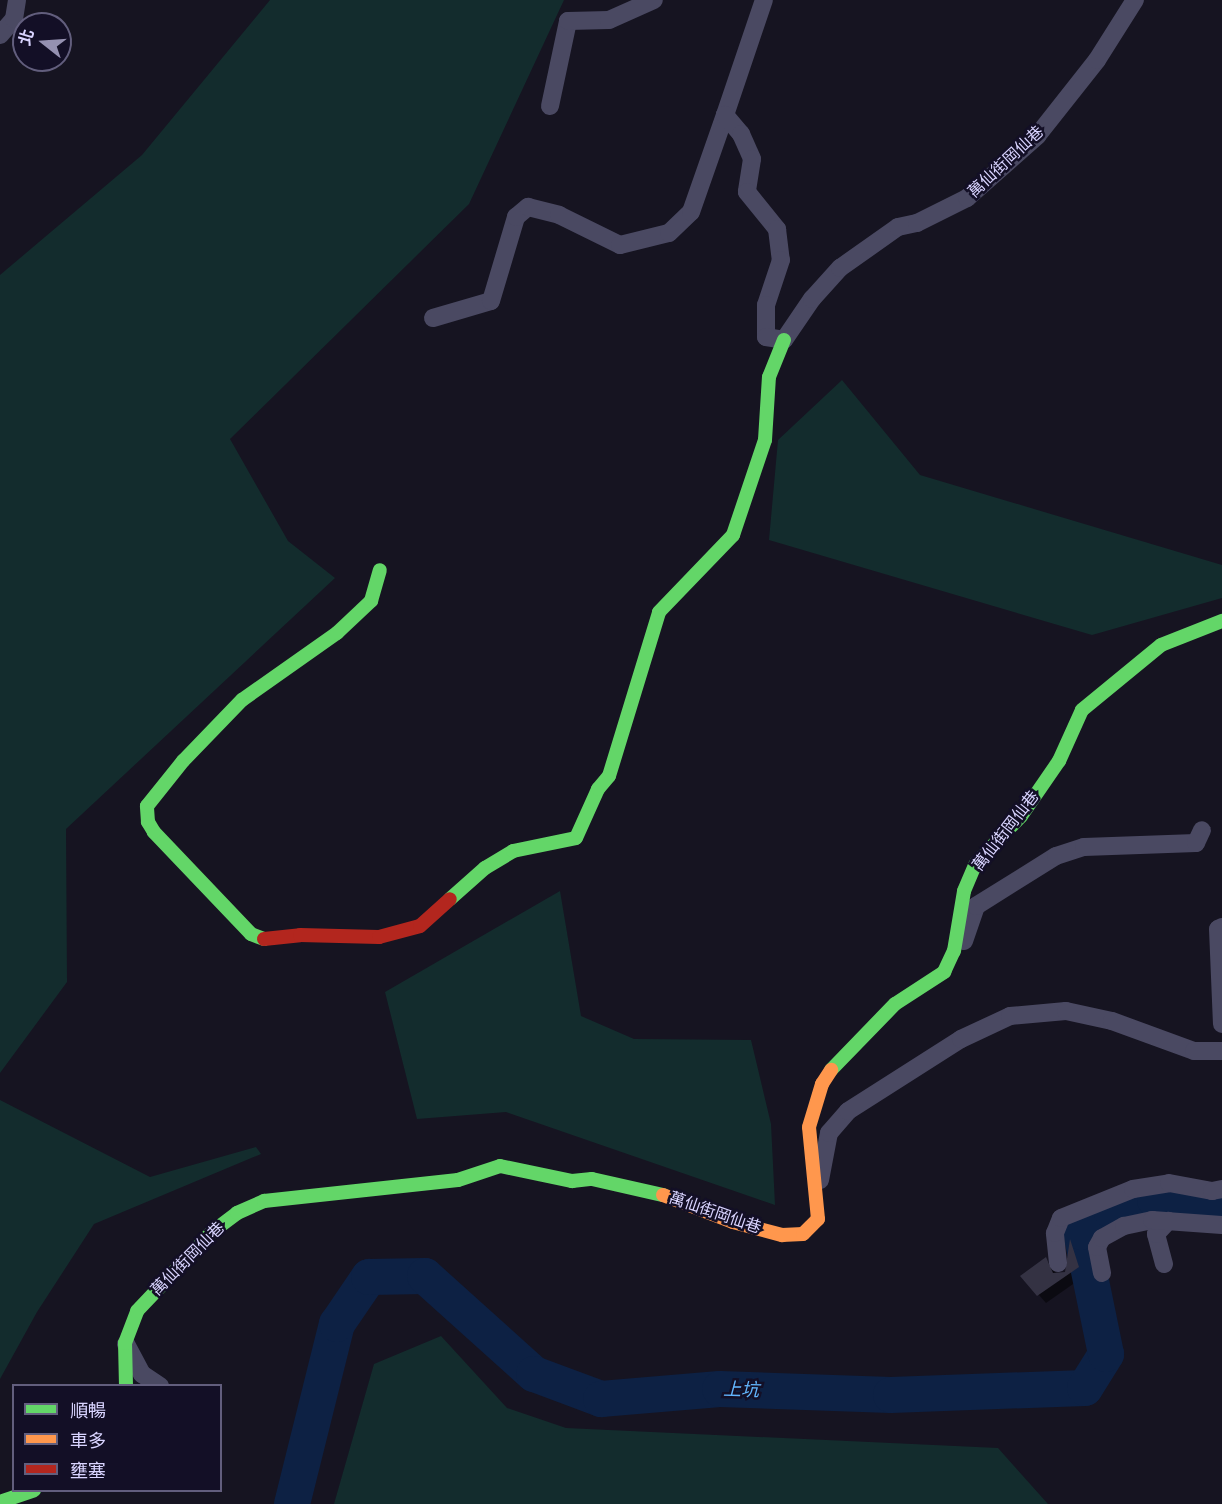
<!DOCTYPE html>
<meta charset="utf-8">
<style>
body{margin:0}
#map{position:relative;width:1222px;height:1504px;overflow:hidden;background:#161421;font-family:Helvetica,"Noto Sans TC",sans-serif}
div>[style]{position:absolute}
.green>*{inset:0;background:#132c2d}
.shadow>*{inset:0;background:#0007}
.river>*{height:36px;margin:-18px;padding:0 18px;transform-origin:18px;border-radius:18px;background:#0d2144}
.building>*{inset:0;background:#343243}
.street>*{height:18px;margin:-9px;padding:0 9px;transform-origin:9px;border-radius:9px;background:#4a4962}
.fast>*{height:14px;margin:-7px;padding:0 7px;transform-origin:7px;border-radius:7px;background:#63d668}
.slow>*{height:14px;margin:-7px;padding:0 7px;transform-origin:7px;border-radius:7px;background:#ff974d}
.jam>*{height:14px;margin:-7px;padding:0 7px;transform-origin:7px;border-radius:7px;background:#b3261e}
span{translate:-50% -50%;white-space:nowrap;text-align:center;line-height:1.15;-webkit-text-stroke:5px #130f26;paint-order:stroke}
.street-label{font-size:16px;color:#d9d4ff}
.water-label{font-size:18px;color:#62b6ff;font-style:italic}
.legend{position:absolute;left:12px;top:1384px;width:210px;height:108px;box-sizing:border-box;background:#130f26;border:2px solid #625e7d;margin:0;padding:8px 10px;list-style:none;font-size:18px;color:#d9d4ff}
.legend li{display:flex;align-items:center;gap:12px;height:30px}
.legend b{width:30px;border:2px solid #625e7d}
.north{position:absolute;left:12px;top:12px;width:60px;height:60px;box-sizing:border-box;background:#130f26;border:2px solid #625e7d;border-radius:50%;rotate:287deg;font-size:16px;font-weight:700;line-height:24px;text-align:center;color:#d9d4ff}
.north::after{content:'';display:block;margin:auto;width:21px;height:27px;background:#9591b1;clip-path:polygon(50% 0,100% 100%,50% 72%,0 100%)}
</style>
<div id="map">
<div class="green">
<i style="clip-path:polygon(270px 0,564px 0,469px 204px,230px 439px,288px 541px,335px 578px,66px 829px,67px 982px,0 1073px,0 275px,142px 155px)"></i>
<i style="clip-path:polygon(842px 380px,920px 475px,1222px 565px,1222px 598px,1092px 635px,769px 540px,778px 440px)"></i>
<i style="clip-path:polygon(560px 891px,581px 1016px,634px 1039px,751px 1040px,771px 1124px,775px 1205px,506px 1112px,417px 1119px,385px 992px)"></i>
<i style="clip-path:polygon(0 1100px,150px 1177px,256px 1147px,261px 1154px,94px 1224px,37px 1312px,0 1379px)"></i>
<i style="clip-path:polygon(441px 1336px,507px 1408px,566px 1428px,998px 1448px,1048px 1504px,334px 1504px,374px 1364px)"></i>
</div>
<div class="shadow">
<i style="clip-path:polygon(1071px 1242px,1078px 1249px,1086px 1275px,1046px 1303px,1022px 1276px,1046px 1259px,1057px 1274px,1066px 1273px)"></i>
</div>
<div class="river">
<i style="left:292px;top:1504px;width:186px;rotate:-76deg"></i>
<i style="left:337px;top:1324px;width:57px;rotate:-55.8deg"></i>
<i style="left:369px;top:1277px;width:56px;rotate:-1deg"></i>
<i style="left:425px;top:1276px;width:147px;rotate:42deg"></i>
<i style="left:534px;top:1374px;width:72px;rotate:20.5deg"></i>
<i style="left:601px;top:1399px;width:119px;rotate:-4.8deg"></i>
<i style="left:720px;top:1389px;width:171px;rotate:2deg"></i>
<i style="left:891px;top:1395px;width:194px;rotate:-2.1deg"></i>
<i style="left:1085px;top:1388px;width:40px;rotate:-58deg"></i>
<i style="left:1106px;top:1354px;width:125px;rotate:-101.6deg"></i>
<i style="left:1081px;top:1232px;width:37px;rotate:-36deg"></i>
<i style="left:1111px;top:1210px;width:45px;rotate:-12.8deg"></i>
<i style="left:1155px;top:1200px;width:67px;rotate:4.3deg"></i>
</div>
<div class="building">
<i style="clip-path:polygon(1070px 1239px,1079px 1267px,1037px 1296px,1020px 1276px,1046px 1257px,1053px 1273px,1065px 1272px)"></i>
</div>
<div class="street">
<i style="left:0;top:35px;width:21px;rotate:-49deg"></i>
<i style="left:14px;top:19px;width:19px;rotate:-81deg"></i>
<i style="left:550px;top:106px;width:87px;rotate:-78deg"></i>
<i style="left:568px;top:21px;width:41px;rotate:-1.4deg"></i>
<i style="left:609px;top:20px;width:49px;rotate:-24deg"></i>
<i style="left:725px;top:115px;width:121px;rotate:-71.3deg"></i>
<i style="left:433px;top:318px;width:60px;rotate:-16.3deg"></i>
<i style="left:491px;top:301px;width:88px;rotate:-73.4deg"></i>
<i style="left:516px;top:217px;width:16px;rotate:-40deg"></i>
<i style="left:528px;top:207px;width:32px;rotate:14deg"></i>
<i style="left:559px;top:215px;width:68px;rotate:26.2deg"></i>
<i style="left:620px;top:245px;width:50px;rotate:-13.8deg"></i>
<i style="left:669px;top:233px;width:30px;rotate:-44deg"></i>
<i style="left:691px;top:212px;width:103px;rotate:-70.7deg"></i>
<i style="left:725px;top:115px;width:25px;rotate:50deg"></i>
<i style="left:741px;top:134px;width:27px;rotate:66deg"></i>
<i style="left:752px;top:159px;width:33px;rotate:99deg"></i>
<i style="left:747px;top:192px;width:48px;rotate:51deg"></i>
<i style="left:777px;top:229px;width:31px;rotate:83deg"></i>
<i style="left:781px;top:260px;width:47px;rotate:108.4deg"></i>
<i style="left:766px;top:305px;width:32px;rotate:90deg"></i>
<i style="left:766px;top:337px;width:18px;rotate:9deg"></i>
<i style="left:784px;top:340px;width:50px;rotate:-55.7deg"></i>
<i style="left:812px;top:299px;width:42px;rotate:-47.9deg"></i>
<i style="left:840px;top:268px;width:71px;rotate:-35.3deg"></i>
<i style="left:898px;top:227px;width:19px;rotate:-12deg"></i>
<i style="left:917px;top:223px;width:56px;rotate:-26.6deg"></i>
<i style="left:967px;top:198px;width:94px;rotate:-41.5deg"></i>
<i style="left:1037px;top:136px;width:97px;rotate:-51.7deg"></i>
<i style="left:1097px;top:60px;width:71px;rotate:-57.7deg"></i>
<i style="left:1222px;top:927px;width:4px;rotate:153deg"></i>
<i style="left:1218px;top:929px;width:95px;rotate:87.6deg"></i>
<i style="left:964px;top:941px;width:37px;rotate:-71deg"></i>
<i style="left:976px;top:906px;width:94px;rotate:-32deg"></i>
<i style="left:1056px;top:856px;width:29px;rotate:-18deg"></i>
<i style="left:1084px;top:847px;width:112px;rotate:-2deg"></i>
<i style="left:1196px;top:843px;width:14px;rotate:-65deg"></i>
<i style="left:820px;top:1180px;width:48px;rotate:-79.2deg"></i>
<i style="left:829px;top:1133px;width:29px;rotate:-49deg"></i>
<i style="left:848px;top:1111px;width:134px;rotate:-32.5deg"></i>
<i style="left:961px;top:1039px;width:54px;rotate:-25.1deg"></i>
<i style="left:1010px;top:1016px;width:56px;rotate:-5.1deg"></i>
<i style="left:1066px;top:1011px;width:47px;rotate:12.3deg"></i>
<i style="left:1112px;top:1021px;width:87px;rotate:20.1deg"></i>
<i style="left:1194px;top:1051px;width:28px"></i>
<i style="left:1058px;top:1263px;width:30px;rotate:-96deg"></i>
<i style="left:1055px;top:1233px;width:16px;rotate:-68deg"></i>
<i style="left:1061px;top:1218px;width:78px;rotate:-21.9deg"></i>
<i style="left:1133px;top:1189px;width:36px;rotate:-9deg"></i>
<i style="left:1169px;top:1183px;width:44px;rotate:10.5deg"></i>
<i style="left:1212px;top:1191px;width:10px;rotate:-11deg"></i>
<i style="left:1164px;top:1264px;width:31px;rotate:-105deg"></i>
<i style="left:1156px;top:1234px;width:18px;rotate:-47deg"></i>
<i style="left:1102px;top:1273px;width:26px;rotate:-101deg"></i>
<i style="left:1097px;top:1247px;width:10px;rotate:-61deg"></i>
<i style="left:1102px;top:1238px;width:25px;rotate:-29deg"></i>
<i style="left:1124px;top:1226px;width:29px;rotate:-12deg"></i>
<i style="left:1152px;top:1220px;width:70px;rotate:4.1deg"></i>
<i style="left:126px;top:1344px;width:34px;rotate:62deg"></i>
<i style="left:142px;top:1374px;width:22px;rotate:34deg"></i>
</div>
<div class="fast">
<i style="left:450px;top:899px;width:47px;rotate:-41.5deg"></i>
<i style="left:485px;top:868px;width:33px;rotate:-31deg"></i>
<i style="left:513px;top:851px;width:64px;rotate:-11.7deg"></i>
<i style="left:576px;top:838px;width:54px;rotate:-65.8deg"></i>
<i style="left:598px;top:789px;width:17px;rotate:-50deg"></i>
<i style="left:609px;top:776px;width:171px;rotate:-73deg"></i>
<i style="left:659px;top:612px;width:107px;rotate:-46.1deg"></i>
<i style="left:733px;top:535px;width:100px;rotate:-71.4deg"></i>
<i style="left:765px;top:440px;width:63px;rotate:-86.4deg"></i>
<i style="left:769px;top:377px;width:40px;rotate:-68deg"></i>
<i style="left:264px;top:939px;width:14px;rotate:-159deg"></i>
<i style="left:251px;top:934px;width:141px;rotate:-133.6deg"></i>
<i style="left:154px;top:832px;width:12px;rotate:-121deg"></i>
<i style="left:148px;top:822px;width:16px;rotate:-94deg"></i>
<i style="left:147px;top:806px;width:58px;rotate:-51.3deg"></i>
<i style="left:183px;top:761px;width:85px;rotate:-46deg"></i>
<i style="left:242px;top:700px;width:116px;rotate:-35.2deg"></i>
<i style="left:337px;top:633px;width:47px;rotate:-43.3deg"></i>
<i style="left:371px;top:601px;width:32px;rotate:-74deg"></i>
<i style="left:831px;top:1070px;width:92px;rotate:-45.9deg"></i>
<i style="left:895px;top:1004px;width:59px;rotate:-33.1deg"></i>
<i style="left:944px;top:972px;width:23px;rotate:-65deg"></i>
<i style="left:954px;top:951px;width:61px;rotate:-80.5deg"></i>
<i style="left:964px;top:891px;width:30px;rotate:-67deg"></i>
<i style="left:976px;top:863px;width:65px;rotate:-46.2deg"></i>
<i style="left:1021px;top:816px;width:67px;rotate:-55.4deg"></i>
<i style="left:1059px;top:761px;width:56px;rotate:-65.7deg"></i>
<i style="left:1082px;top:710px;width:102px;rotate:-39.4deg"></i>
<i style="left:1161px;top:645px;width:66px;rotate:-21.5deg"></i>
<i style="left:126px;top:1386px;width:43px;rotate:-91.3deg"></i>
<i style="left:125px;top:1343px;width:34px;rotate:-69deg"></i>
<i style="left:137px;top:1311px;width:109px;rotate:-46.5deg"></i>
<i style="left:212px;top:1232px;width:31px;rotate:-37deg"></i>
<i style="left:237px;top:1213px;width:30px;rotate:-24deg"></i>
<i style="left:264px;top:1201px;width:195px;rotate:-6.2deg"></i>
<i style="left:458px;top:1180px;width:44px;rotate:-18.4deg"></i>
<i style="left:500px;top:1166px;width:74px;rotate:11.8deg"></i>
<i style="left:572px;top:1181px;width:20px;rotate:-6deg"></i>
<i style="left:592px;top:1179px;width:73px;rotate:12.7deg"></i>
<i style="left:0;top:1502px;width:36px;rotate:-19deg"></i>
</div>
<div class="slow">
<i style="left:663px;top:1195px;width:75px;rotate:21.1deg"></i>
<i style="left:733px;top:1222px;width:51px;rotate:14.9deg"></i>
<i style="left:782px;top:1235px;width:21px;rotate:-3deg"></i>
<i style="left:803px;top:1234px;width:21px;rotate:-45deg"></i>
<i style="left:818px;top:1219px;width:92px;rotate:-95.6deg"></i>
<i style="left:809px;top:1127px;width:45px;rotate:-73.2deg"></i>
<i style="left:822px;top:1084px;width:17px;rotate:-57deg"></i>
</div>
<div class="jam">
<i style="left:264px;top:939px;width:36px;rotate:-6deg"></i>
<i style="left:300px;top:935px;width:79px;rotate:1.5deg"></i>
<i style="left:379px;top:937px;width:42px;rotate:-15deg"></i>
<i style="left:420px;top:926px;width:40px;rotate:-42deg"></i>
</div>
<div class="street-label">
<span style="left:1006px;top:162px;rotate:-43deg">萬仙街岡仙巷</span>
<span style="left:1006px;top:831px;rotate:-52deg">萬仙街岡仙巷</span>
<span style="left:715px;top:1213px;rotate:19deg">萬仙街岡仙巷</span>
<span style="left:188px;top:1259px;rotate:-45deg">萬仙街岡仙巷</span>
</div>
<div class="water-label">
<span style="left:741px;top:1390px;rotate:1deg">上坑</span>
</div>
<ul class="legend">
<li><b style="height:8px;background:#63d668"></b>順暢</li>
<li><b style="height:8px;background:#ff974d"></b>車多</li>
<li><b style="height:8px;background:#b3261e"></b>壅塞</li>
</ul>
<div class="north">北</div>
</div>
